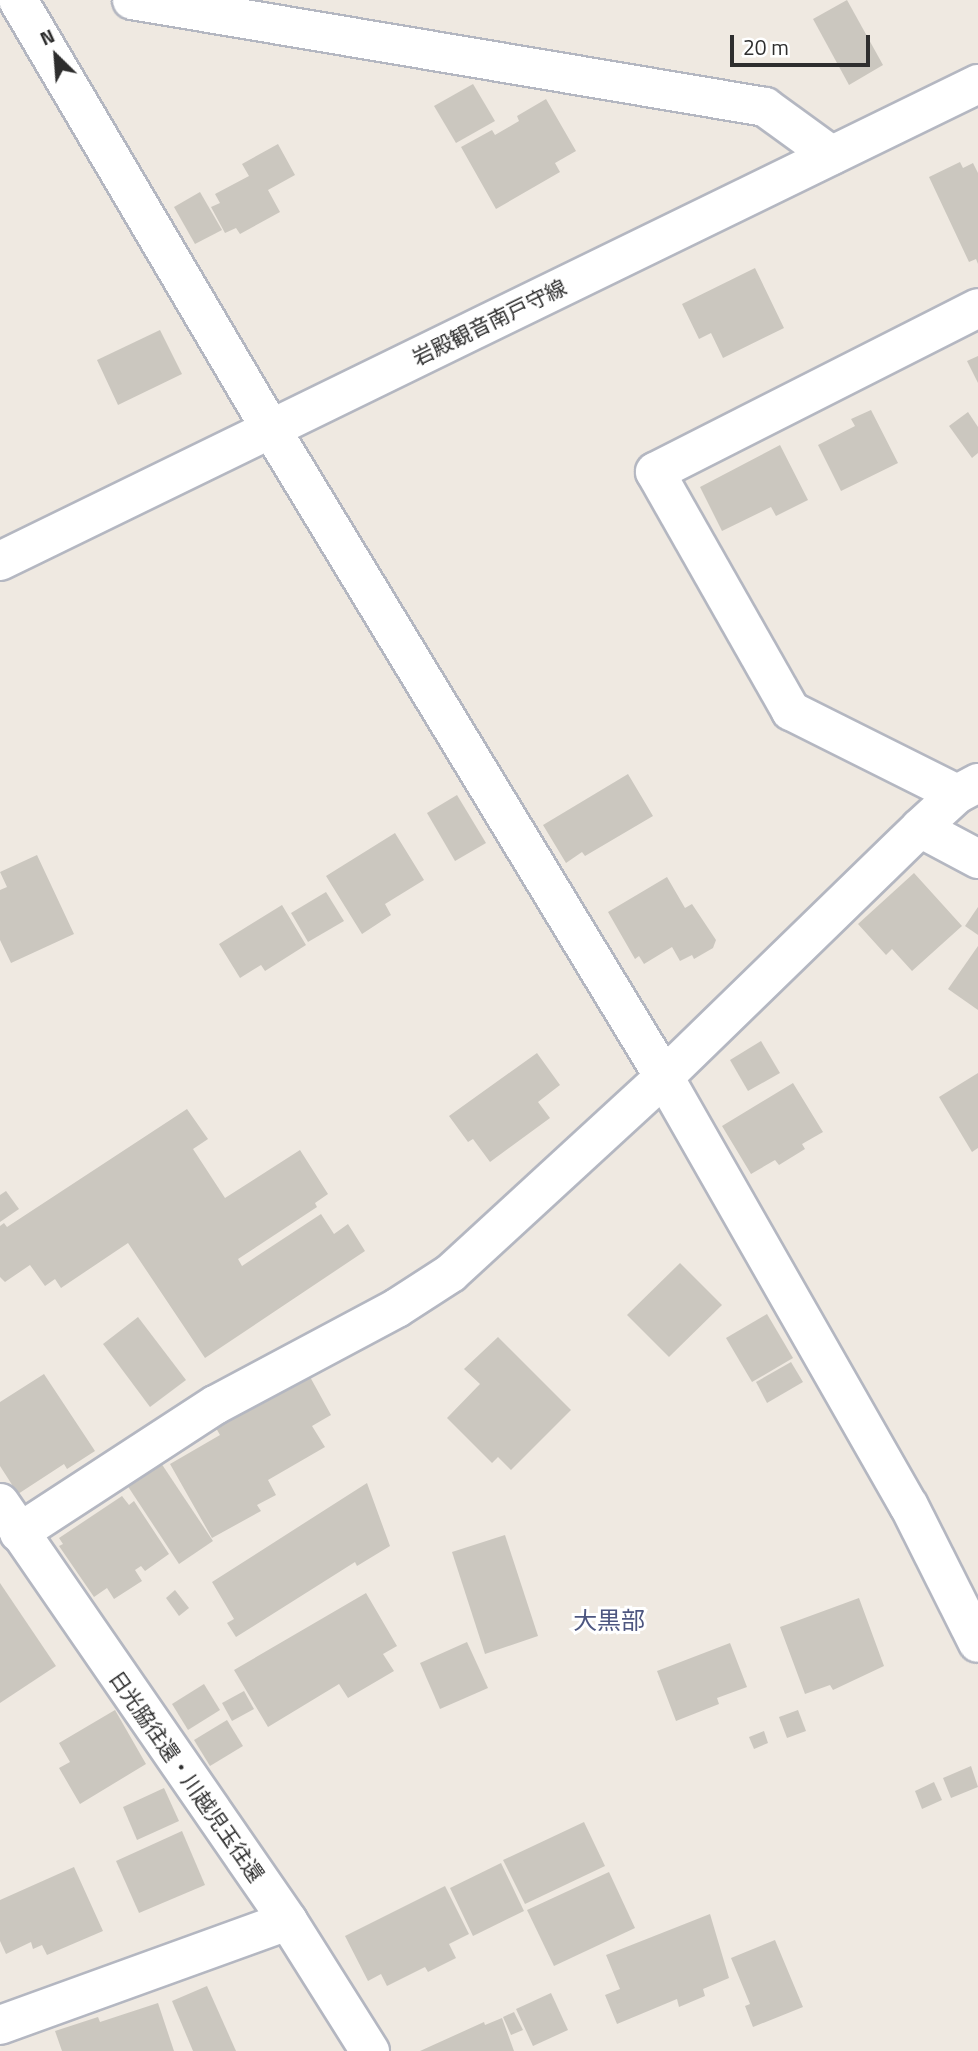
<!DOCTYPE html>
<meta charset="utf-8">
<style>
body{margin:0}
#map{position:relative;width:978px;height:2051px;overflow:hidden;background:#efe9e1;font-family:"Titillium Web","Noto Sans JP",sans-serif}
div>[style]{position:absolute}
.building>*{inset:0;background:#cbc7bf}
.roads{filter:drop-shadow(2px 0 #b4b7c1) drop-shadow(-2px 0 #b4b7c1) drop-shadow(0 2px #b4b7c1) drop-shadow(0 -2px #b4b7c1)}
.minor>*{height:38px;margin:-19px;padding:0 19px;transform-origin:19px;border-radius:19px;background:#fff}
.secondary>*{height:38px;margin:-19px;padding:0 19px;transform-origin:19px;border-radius:19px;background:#fff}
span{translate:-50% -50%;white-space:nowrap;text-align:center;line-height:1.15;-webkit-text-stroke:6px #fff;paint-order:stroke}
.street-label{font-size:21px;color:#2e2e2e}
.quarter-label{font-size:24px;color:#4d5680}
.north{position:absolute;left:21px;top:21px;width:70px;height:70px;-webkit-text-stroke:5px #fff;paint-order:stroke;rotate:335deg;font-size:19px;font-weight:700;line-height:28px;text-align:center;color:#2e2e2e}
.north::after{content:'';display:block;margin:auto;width:24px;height:32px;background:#2e2e2e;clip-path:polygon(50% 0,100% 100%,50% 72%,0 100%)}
.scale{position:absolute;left:730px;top:35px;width:140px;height:32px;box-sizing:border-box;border:4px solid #2e2e2e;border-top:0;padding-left:9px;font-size:21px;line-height:24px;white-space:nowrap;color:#2e2e2e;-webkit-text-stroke:5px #fff;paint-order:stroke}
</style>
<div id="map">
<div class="building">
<i style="clip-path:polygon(847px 0,883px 65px,849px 85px,813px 19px)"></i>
<i style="clip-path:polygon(473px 84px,495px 121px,456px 143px,434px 106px)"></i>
<i style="clip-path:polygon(546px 99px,576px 151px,555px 163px,560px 172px,496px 209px,461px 147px,492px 130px,495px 135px,519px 121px,517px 116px)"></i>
<i style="clip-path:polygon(278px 144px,295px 175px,268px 190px,280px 212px,240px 234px,236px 228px,225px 233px,211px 207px,220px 203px,215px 194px,249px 176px,242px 164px)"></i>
<i style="clip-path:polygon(960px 162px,963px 168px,973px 163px,978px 173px,978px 264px,976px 259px,969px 262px,929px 177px)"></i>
<i style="clip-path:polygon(200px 192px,222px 230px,195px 244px,174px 207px)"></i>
<i style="clip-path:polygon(755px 268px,784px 328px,723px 358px,711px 333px,699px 339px,682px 304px)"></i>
<i style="clip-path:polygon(160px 330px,182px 374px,118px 405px,97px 360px)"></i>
<i style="clip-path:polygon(978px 356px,978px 383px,967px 361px)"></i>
<i style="clip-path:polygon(871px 410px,898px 463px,841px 491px,818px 445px,855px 426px,851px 419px)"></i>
<i style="clip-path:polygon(968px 412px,978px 427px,978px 453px,972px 458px,949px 426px)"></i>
<i style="clip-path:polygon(780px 445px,808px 500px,776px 516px,771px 507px,722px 531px,700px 487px)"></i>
<i style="clip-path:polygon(628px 774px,653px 816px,585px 856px,582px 852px,566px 863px,543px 825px)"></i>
<i style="clip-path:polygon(457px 795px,486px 843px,455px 861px,427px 813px)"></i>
<i style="clip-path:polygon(395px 833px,424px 880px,385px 904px,391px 915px,362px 934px,326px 876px)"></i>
<i style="clip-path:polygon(37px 855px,74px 934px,11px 963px,0 940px,0 890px,7px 887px,0 872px)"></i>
<i style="clip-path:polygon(914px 873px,962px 926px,912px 971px,892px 949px,886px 955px,858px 924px)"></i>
<i style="clip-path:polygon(667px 877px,685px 908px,692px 904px,716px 940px,713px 948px,694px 959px,692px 955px,680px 961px,672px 947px,644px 964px,639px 956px,635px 959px,608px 912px)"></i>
<i style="clip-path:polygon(326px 892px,344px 921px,308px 942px,291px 913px)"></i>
<i style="clip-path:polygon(282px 905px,306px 945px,265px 971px,261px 965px,240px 978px,219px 944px)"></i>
<i style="clip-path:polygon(978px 907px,978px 935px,965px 926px)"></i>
<i style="clip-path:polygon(978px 946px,978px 1010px,948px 989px)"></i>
<i style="clip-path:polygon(761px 1041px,780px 1073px,748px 1091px,730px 1060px)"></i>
<i style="clip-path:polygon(537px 1053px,560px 1085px,538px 1102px,550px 1118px,490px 1162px,473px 1139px,468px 1142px,449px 1116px)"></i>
<i style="clip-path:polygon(978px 1073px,978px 1148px,972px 1152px,939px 1097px)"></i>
<i style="clip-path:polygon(793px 1083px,823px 1132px,802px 1144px,805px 1149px,779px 1165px,775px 1160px,751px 1174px,722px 1126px)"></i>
<i style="clip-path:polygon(187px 1109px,208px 1139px,193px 1149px,225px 1198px,300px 1150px,328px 1194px,315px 1203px,317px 1207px,238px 1259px,242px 1266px,321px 1214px,334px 1234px,348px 1224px,365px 1251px,205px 1358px,128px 1243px,61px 1288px,55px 1279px,45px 1286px,30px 1265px,5px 1282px,0 1277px,0 1226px,4px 1223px,7px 1227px)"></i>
<i style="clip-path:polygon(6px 1191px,19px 1209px,0 1222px,0 1195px)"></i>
<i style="clip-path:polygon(680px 1263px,722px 1305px,669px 1357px,627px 1315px)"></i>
<i style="clip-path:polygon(767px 1314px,793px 1358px,752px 1382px,726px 1338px)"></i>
<i style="clip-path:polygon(138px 1317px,186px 1380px,150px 1407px,103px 1344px)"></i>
<i style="clip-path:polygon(498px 1337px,571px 1410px,511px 1470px,498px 1457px,492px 1463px,447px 1418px,480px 1384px,464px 1369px)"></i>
<i style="clip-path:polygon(791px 1362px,803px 1382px,767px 1403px,756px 1382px)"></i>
<i style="clip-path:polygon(44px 1374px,95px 1451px,67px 1469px,64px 1464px,18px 1494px,0 1466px,0 1402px)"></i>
<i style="clip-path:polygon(309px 1375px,331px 1415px,312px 1426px,325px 1447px,268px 1480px,276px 1495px,257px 1505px,261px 1511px,212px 1538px,170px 1464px,220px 1435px,216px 1428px)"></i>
<i style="clip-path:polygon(161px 1463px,213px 1541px,179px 1564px,127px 1485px)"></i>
<i style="clip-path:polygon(367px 1483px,390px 1546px,357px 1566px,355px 1562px,236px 1637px,227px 1623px,234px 1619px,212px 1582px)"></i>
<i style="clip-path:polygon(122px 1496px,129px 1505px,134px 1501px,169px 1554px,145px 1571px,141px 1566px,135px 1570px,142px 1581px,114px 1599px,107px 1588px,94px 1597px,59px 1546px,63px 1544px,59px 1538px)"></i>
<i style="clip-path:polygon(505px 1535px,538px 1636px,485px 1654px,452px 1552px)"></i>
<i style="clip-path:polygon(0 1583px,56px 1666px,0 1703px)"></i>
<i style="clip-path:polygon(175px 1590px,189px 1608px,179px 1616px,166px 1598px)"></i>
<i style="clip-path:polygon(366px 1593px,397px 1646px,383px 1654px,394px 1671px,348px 1698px,339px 1684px,268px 1727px,234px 1670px)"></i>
<i style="clip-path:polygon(859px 1598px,884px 1666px,833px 1690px,830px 1685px,805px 1694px,780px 1627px)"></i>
<i style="clip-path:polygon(467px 1642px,488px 1688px,440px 1709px,420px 1663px)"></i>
<i style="clip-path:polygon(730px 1643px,747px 1687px,717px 1698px,719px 1704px,676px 1721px,657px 1671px)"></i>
<i style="clip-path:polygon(204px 1684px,220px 1710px,188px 1730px,172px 1704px)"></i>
<i style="clip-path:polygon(244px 1691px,254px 1709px,232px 1721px,222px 1703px)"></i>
<i style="clip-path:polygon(115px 1710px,146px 1764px,80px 1804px,59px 1768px,70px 1762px,59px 1743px)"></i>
<i style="clip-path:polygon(798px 1710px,806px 1731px,787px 1738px,779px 1717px)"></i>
<i style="clip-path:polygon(227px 1720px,243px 1746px,210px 1766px,194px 1740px)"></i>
<i style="clip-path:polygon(764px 1731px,768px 1743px,754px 1749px,749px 1737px)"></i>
<i style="clip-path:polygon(971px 1766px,978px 1787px,951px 1798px,943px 1778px)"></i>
<i style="clip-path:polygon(934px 1782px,942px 1800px,922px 1809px,915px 1791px)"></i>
<i style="clip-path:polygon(164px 1788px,179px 1821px,137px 1840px,123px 1807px)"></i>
<i style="clip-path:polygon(584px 1822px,605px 1866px,525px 1904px,503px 1860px)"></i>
<i style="clip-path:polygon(182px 1831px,205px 1885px,139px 1913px,116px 1861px)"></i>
<i style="clip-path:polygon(501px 1863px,524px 1911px,473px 1936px,450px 1888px)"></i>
<i style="clip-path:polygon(74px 1867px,103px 1931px,47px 1955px,42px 1945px,33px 1949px,31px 1942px,6px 1954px,0 1941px,0 1900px)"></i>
<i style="clip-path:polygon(609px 1872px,635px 1928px,554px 1966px,527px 1910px)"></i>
<i style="clip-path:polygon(445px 1886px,469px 1934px,449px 1944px,456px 1958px,428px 1972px,425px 1967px,387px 1986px,381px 1974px,368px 1981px,345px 1936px)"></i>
<i style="clip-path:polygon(710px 1914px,729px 1978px,703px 1989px,705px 1996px,679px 2007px,677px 1999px,617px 2024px,605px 1995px,620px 1989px,606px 1955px)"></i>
<i style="clip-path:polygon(775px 1940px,803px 2007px,753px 2027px,745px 2006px,750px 2004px,731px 1958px)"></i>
<i style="clip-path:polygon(207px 1986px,236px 2051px,193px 2051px,172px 2001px)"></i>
<i style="clip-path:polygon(551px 1993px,568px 2030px,533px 2046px,516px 2009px)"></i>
<i style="clip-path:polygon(158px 2003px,174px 2051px,62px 2051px,55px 2031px,98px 2017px,100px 2022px)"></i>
<i style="clip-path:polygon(514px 2012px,523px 2030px,511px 2035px,503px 2017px)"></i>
<i style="clip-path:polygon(502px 2018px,514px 2051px,420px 2051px,484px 2022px,485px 2025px)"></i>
</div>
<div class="roads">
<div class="minor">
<i style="left:18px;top:0;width:498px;rotate:59.5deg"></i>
<i style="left:271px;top:429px;width:758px;rotate:58.76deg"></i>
<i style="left:664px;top:1077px;width:289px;rotate:137.4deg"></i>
<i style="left:451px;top:1273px;width:64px;rotate:147.1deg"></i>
<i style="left:397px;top:1308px;width:206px;rotate:151.9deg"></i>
<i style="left:215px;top:1405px;width:234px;rotate:146.9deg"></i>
<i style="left:132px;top:0;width:642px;rotate:9.59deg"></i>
<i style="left:765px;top:107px;width:82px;rotate:36deg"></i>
<i style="left:978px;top:783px;width:24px;rotate:152deg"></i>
<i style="left:957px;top:794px;width:50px;rotate:137.4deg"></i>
<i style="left:920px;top:828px;width:357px;rotate:135.8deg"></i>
<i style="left:664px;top:1077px;width:494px;rotate:60.3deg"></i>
<i style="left:909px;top:1506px;width:153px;rotate:63.3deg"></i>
<i style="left:957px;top:794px;width:186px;rotate:-153.4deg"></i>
<i style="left:791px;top:711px;width:275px;rotate:-119.6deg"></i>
<i style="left:655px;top:472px;width:362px;rotate:-26.9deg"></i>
<i style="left:920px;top:828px;width:66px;rotate:28.1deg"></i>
<i style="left:0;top:1503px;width:508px;rotate:55.43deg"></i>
<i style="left:288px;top:1921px;width:154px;rotate:57.8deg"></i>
<i style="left:0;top:2025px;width:306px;rotate:-19.9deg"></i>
</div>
<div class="secondary">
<i style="left:0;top:561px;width:1088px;rotate:-26deg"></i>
</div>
</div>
<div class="street-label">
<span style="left:489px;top:322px;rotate:-26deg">岩殿観音南戸守線</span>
<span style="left:187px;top:1776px;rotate:55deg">日光脇往還・川越児玉往還</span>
</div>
<div class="quarter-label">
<span style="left:609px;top:1621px">大黒部</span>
</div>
<div class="north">N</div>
<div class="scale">20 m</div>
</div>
